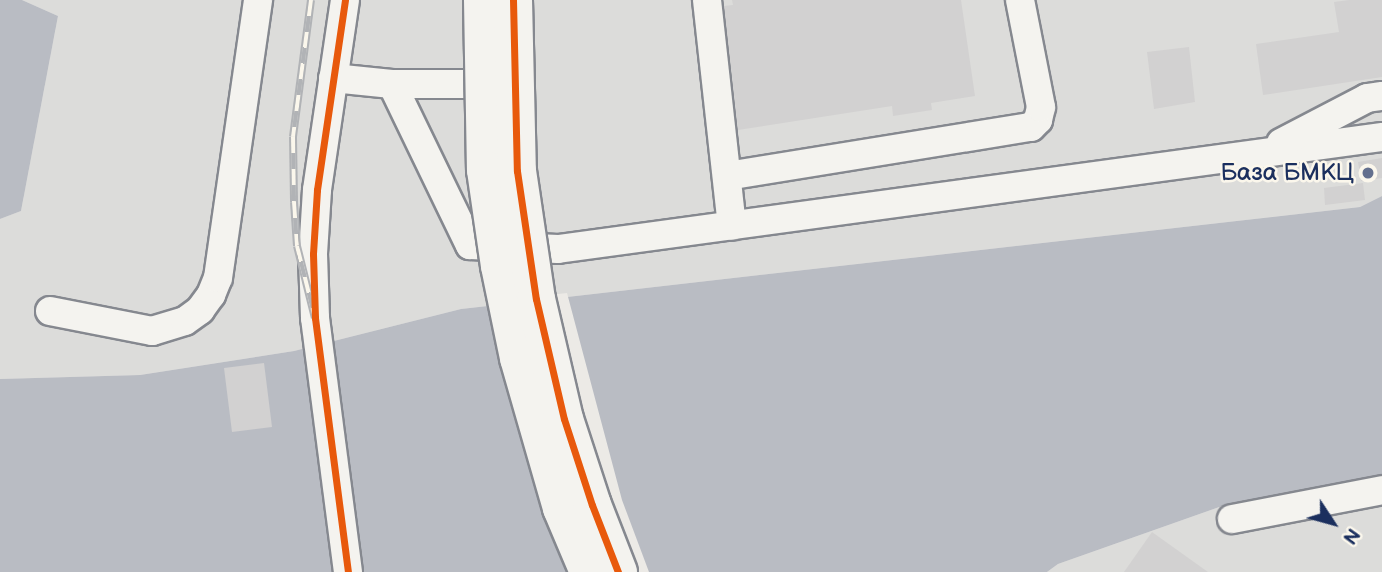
<!DOCTYPE html>
<meta charset="utf-8">
<style>
body{margin:0}
#map{position:relative;width:1382px;height:572px;overflow:hidden;background:#eceae6;font-family:"Balsamiq Sans",sans-serif}
div>[style]{position:absolute}
.built>*{inset:0;background:#dcdcda}
.water>*{inset:0;background:#b9bcc3}
.pier>*{inset:0;background:#eceae6}
.building>*{inset:0;background:#d2d1d1}
.roads{filter:drop-shadow(2px 0 #85888f) drop-shadow(-2px 0 #85888f) drop-shadow(0 2px #85888f) drop-shadow(0 -2px #85888f)}
.minor>*{height:28px;margin:-14px;padding:0 14px;transform-origin:14px;border-radius:14px;background:#f4f3ef}
.rail>*{height:8px;margin-top:-4px;transform-origin:0;background:repeating-linear-gradient(90deg,#fbf7ec 0 16px,#b1b3b6 0 32px);box-sizing:border-box;border-block:2px solid #b1b3b6}
.bridges{filter:drop-shadow(2px 0 #85888f) drop-shadow(-2px 0 #85888f) drop-shadow(0 2px #85888f) drop-shadow(0 -2px #85888f)}
.highway-bridge>*{height:38px;margin:-19px;padding:0 19px;transform-origin:19px;border-radius:19px;background:#f4f3ef}
.cycleway>*{height:7px;margin:-3.5px;padding:0 3.5px;transform-origin:3.5px;border-radius:3.5px;background:#e8590c}
.dots>*{width:19px;height:19px;translate:-50% -50%;box-sizing:border-box;border:4px solid #fbf7ec;border-radius:50%}
span{translate:-50% -50%;white-space:nowrap;text-align:center;line-height:1.15;-webkit-text-stroke:5px #fbf7ec;paint-order:stroke}
.poi-label{font-size:24px;color:#1b2f5e}
.right{translate:-100% -50%;text-align:right}
.north{position:absolute;left:1298px;top:488px;width:70px;height:70px;-webkit-text-stroke:5px #fbf7ec;paint-order:stroke;rotate:126deg;font-size:19px;font-weight:700;line-height:28px;text-align:center;color:#1b2f5e}
.north::after{content:'';display:block;margin:auto;width:24px;height:32px;background:#1b2f5e;clip-path:polygon(50% 0,100% 100%,50% 72%,0 100%)}
</style>
<div id="map">
<div class="built">
<i style="clip-path:polygon(22px 0,1382px 0,1382px 196px,1360px 207px,461px 309px,294px 351px,140px 375px,0 379px,0 219px,21px 211px,58px 16px)"></i>
<i style="clip-path:polygon(1382px 482px,1382px 572px,1047px 572px,1058px 564px,1225px 505px)"></i>
</div>
<div class="water">
<i style="clip-path:polygon(0 0,22px 0,58px 16px,21px 211px,0 219px)"></i>
<i style="clip-path:polygon(1382px 196px,1382px 475px,1225px 505px,1058px 564px,1047px 572px,0 572px,0 379px,140px 375px,294px 351px,461px 309px,1360px 207px)"></i>
</div>
<div class="pier">
<i style="clip-path:polygon(567px 293px,622px 500px,649px 572px,572px 572px,488px 302px)"></i>
</div>
<div class="building">
<i style="clip-path:polygon(732px 0,961px 0,975px 96px,931px 103px,932px 110px,893px 116px,892px 106px,738px 130px,724px 6px,733px 5px)"></i>
<i style="clip-path:polygon(1349px 0,1382px 0,1382px 77px,1263px 95px,1256px 44px,1339px 32px,1334px 2px)"></i>
<i style="clip-path:polygon(1189px 47px,1195px 102px,1154px 109px,1147px 52px)"></i>
<i style="clip-path:polygon(1382px 158px,1382px 178px,1361px 181px,1358px 162px)"></i>
<i style="clip-path:polygon(1363px 183px,1365px 200px,1325px 205px,1324px 188px)"></i>
<i style="clip-path:polygon(264px 363px,272px 427px,232px 432px,224px 368px)"></i>
<i style="clip-path:polygon(1152px 532px,1208px 572px,1124px 572px)"></i>
</div>
<div class="roads">
<div class="minor">
<i style="left:345px;top:0;width:192px;rotate:98.4deg"></i>
<i style="left:317px;top:190px;width:64px;rotate:93.6deg"></i>
<i style="left:313px;top:254px;width:64px;rotate:88.2deg"></i>
<i style="left:315px;top:318px;width:256px;rotate:82.6deg"></i>
<i style="left:707px;top:0;width:227px;rotate:83.7deg"></i>
<i style="left:333px;top:78px;width:59px;rotate:5.8deg"></i>
<i style="left:392px;top:84px;width:179px;rotate:64.2deg"></i>
<i style="left:470px;top:245px;width:88px;rotate:2.6deg"></i>
<i style="left:558px;top:249px;width:832px;rotate:-7.74deg"></i>
<i style="left:392px;top:84px;width:109px"></i>
<i style="left:1281px;top:143px;width:97px;rotate:-27.6deg"></i>
<i style="left:1367px;top:98px;width:15px;rotate:-8deg"></i>
<i style="left:727px;top:176px;width:308px;rotate:-9.2deg"></i>
<i style="left:1031px;top:127px;width:10px;rotate:-45deg"></i>
<i style="left:1038px;top:120px;width:13px;rotate:-77deg"></i>
<i style="left:1041px;top:107px;width:109px;rotate:-101.1deg"></i>
<i style="left:50px;top:311px;width:104px;rotate:11.1deg"></i>
<i style="left:152px;top:331px;width:34px;rotate:-17deg"></i>
<i style="left:185px;top:321px;width:19px;rotate:-36deg"></i>
<i style="left:200px;top:310px;width:19px;rotate:-54deg"></i>
<i style="left:211px;top:295px;width:18px;rotate:-68deg"></i>
<i style="left:218px;top:278px;width:281px;rotate:-81.8deg"></i>
<i style="left:1232px;top:519px;width:153px;rotate:-10.9deg"></i>
</div>
</div>
<div class="rail">
<i style="left:311px;top:0;width:138px;rotate:97.5deg"></i>
<i style="left:293px;top:137px;width:65px;rotate:89.1deg"></i>
<i style="left:294px;top:202px;width:44px;rotate:86.1deg"></i>
<i style="left:297px;top:246px;width:74px;rotate:76deg"></i>
</div>
<div class="bridges">
<div class="highway-bridge">
<i style="left:483px;top:0;width:170px;rotate:89deg"></i>
<i style="left:486px;top:170px;width:97px;rotate:81.7deg"></i>
<i style="left:500px;top:266px;width:94px;rotate:78.3deg"></i>
<i style="left:519px;top:358px;width:156px;rotate:74deg"></i>
<i style="left:562px;top:508px;width:69px;rotate:67.1deg"></i>
<i style="left:513px;top:0;width:171px;rotate:88.7deg"></i>
<i style="left:517px;top:171px;width:129px;rotate:81.6deg"></i>
<i style="left:536px;top:299px;width:123px;rotate:76.9deg"></i>
<i style="left:564px;top:419px;width:90px;rotate:72deg"></i>
<i style="left:592px;top:505px;width:72px;rotate:68.8deg"></i>
</div>
</div>
<div class="cycleway">
<i style="left:345px;top:0;width:192px;rotate:98.4deg"></i>
<i style="left:317px;top:190px;width:64px;rotate:93.6deg"></i>
<i style="left:313px;top:254px;width:64px;rotate:88.2deg"></i>
<i style="left:315px;top:318px;width:256px;rotate:82.6deg"></i>
<i style="left:513px;top:0;width:171px;rotate:88.7deg"></i>
<i style="left:517px;top:171px;width:129px;rotate:81.6deg"></i>
<i style="left:536px;top:299px;width:123px;rotate:76.9deg"></i>
<i style="left:564px;top:419px;width:90px;rotate:72deg"></i>
<i style="left:592px;top:505px;width:72px;rotate:68.8deg"></i>
</div>
<div class="dots">
<i style="left:1368px;top:173px;background:#64708e"></i>
</div>
<div class="poi-label">
<span class="right" style="left:1354px;top:173px">База БМКЦ</span>
</div>
<div class="north">N</div>
</div>
